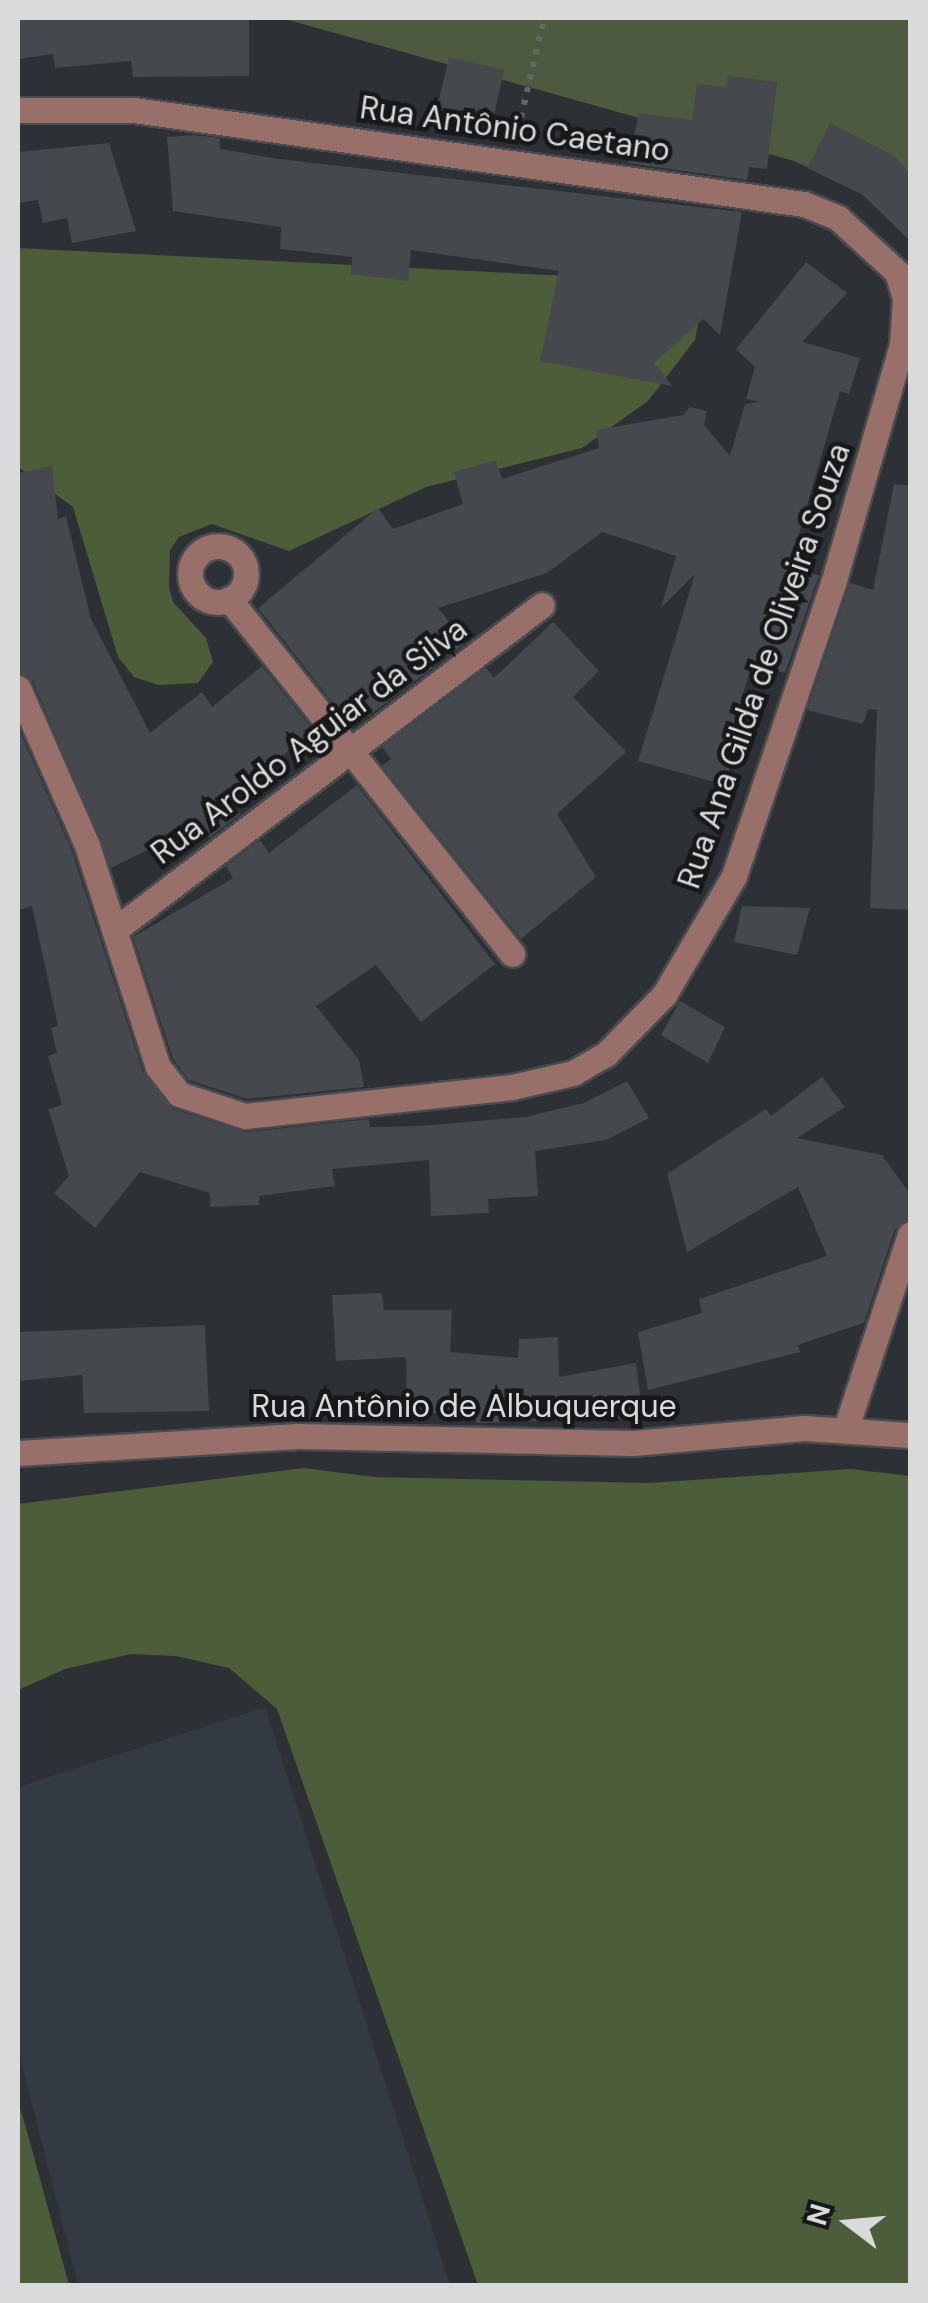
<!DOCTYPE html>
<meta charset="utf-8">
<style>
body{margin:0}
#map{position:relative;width:928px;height:2303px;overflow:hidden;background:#2d3034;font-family:"DM Sans",sans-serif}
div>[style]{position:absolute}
.built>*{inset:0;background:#343a43}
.green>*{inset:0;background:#4e5a3f}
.forest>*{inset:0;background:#4d5c39}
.building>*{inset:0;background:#45484c}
.path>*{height:6px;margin-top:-3px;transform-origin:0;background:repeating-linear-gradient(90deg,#636669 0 5px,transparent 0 13px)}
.roads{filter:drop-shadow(2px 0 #484b4f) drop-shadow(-2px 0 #484b4f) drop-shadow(0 2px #484b4f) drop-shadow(0 -2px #484b4f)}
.minor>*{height:25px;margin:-12.5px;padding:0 12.5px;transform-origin:12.5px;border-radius:12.5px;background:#986f69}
.minor>.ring{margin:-12.5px;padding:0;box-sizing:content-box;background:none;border:25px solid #986f69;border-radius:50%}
span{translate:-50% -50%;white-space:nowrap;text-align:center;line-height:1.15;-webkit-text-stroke:9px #17181a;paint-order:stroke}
.street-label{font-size:32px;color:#d8dadc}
.frame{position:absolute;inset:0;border:20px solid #d8dadc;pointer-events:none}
.north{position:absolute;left:798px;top:2173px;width:100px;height:100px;-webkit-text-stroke:8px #17181a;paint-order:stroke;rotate:286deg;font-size:28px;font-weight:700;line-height:40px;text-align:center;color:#d8dadc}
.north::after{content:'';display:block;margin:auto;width:35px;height:45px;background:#d8dadc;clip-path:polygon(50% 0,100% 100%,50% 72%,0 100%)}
</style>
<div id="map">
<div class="built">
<i style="clip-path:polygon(265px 1707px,450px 2285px,78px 2285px,18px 2049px,18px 1787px)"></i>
</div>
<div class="green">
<i style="clip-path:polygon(281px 18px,910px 18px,910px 229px,852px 187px,794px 161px)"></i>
</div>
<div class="forest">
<i style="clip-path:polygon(18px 248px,628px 279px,700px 314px,695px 340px,648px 401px,582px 448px,426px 487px,289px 551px,212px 524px,179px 537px,170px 550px,169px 587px,173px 602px,206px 638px,213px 662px,198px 683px,158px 685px,134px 677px,118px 657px,73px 507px,18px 467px)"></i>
<i style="clip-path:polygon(304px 1468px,374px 1477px,649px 1483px,851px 1469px,910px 1476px,910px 2285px,478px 2285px,277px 1709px,229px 1668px,176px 1656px,131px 1654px,65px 1669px,18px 1690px,18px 1504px)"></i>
<i style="clip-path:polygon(18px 2101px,28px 2135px,69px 2285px,18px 2285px)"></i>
</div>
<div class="building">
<i style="clip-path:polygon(18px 18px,249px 18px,249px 76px,133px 77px,131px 61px,55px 68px,53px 54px,18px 59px)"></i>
<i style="clip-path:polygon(449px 57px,504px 70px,492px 124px,436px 112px)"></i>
<i style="clip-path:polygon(728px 76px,777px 82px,767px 169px,749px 167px,747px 180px,628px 163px,639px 113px,692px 120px,697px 84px,726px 87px)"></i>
<i style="clip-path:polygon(830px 123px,894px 156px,910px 173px,910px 241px,863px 195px,807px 168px)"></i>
<i style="clip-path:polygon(193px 135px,220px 138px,220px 149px,279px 159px,742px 212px,720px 335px,703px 319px,654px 363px,672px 386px,540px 361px,559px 271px,411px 250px,408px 281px,351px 274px,352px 257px,280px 249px,281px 227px,173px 211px,167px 137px)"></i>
<i style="clip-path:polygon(109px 143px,136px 231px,72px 243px,67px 218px,43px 223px,38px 200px,18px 203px,18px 152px)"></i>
<i style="clip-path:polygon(806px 262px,847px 293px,802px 342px,860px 358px,849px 394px,840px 391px,798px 537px,814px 542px,805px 571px,819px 575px,785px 673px,752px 664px,731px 733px,738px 735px,725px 785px,638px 761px,695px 574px,661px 608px,676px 556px,602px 532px,547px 573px,438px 608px,466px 643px,362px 721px,349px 704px,339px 711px,258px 608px,378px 508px,393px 529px,463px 504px,454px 472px,496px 460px,502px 479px,599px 448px,596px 430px,683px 415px,690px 407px,707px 411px,704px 425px,730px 456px,745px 404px,760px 402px,746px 399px,755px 367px,736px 349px)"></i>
<i style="clip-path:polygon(52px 466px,58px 519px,66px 516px,91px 619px,150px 733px,202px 692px,212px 707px,262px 666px,313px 730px,230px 800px,241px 814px,209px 838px,200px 824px,111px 868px,33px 681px,18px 672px,18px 473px)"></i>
<i style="clip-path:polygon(894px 484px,910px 486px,910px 910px,870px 908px,877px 710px,868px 709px,863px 724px,807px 710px,850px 583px,873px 590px)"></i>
<i style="clip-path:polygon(553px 622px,599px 671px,573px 697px,626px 752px,557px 814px,596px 877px,521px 939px,382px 766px,391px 759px,382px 747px,486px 668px,494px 678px)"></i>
<i style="clip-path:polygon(18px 727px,72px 851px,143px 1072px,173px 1109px,246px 1132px,369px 1119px,370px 1127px,419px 1126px,525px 1117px,584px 1103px,627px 1081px,649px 1118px,606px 1140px,535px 1151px,538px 1196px,488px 1199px,489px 1213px,431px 1216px,429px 1160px,332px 1169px,335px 1186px,259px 1196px,259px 1205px,210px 1207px,210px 1193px,140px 1172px,95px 1228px,54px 1193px,69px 1176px,48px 1109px,62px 1105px,48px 1056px,57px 1053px,51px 1028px,58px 1026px,32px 906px,18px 910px)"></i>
<i style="clip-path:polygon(357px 785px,495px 964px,421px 1022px,376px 965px,316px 1006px,359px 1060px,364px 1087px,247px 1099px,189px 1080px,173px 1059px,133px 937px,233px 878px,226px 866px,260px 840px,269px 853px)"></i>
<i style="clip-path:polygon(742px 906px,810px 908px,797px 955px,734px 942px)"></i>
<i style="clip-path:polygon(680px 1001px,725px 1027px,708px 1063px,661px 1035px)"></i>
<i style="clip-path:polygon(822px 1077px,845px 1107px,797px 1138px,882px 1155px,910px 1194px,910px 1218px,895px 1229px,864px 1323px,798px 1345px,800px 1352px,648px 1390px,638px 1332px,702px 1313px,699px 1299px,827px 1256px,798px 1187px,687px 1252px,667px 1174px,766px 1109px,771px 1116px)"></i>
<i style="clip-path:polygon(382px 1293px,384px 1310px,452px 1310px,450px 1352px,518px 1358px,519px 1339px,558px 1337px,559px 1377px,636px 1363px,643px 1418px,476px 1423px,476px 1413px,407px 1413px,406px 1357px,336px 1361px,332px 1295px)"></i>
<i style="clip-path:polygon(205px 1325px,209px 1411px,84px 1413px,82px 1375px,18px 1381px,18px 1332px)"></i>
</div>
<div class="path">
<i style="left:518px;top:130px;width:115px;rotate:-76.9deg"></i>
</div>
<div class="roads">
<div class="minor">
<i style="left:18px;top:110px;width:116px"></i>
<i style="left:134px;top:110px;width:677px;rotate:7.99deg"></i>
<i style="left:804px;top:204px;width:37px;rotate:22deg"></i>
<i style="left:838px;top:218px;width:80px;rotate:42.5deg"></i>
<i style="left:897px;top:272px;width:28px;rotate:73deg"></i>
<i style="left:905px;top:299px;width:45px;rotate:93.8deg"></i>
<i style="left:902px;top:344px;width:8px;rotate:14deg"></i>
<i class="ring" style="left:190px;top:546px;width:31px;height:31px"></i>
<i style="left:229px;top:599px;width:454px;rotate:51.4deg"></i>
<i style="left:18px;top:688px;width:171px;rotate:66.3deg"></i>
<i style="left:87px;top:845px;width:233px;rotate:72.3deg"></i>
<i style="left:158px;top:1067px;width:34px;rotate:52deg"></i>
<i style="left:179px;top:1094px;width:70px;rotate:18.4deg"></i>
<i style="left:245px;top:1116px;width:269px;rotate:-6.2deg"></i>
<i style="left:512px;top:1087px;width:63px;rotate:-12.9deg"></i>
<i style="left:573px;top:1073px;width:38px;rotate:-30deg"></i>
<i style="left:606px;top:1054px;width:83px;rotate:-45.5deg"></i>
<i style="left:664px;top:995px;width:138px;rotate:-59.5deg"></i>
<i style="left:734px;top:876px;width:312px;rotate:-71.3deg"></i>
<i style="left:834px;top:580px;width:246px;rotate:-73.9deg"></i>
<i style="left:116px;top:929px;width:535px;rotate:-37.26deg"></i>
<i style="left:846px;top:1428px;width:204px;rotate:-71.7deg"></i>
<i style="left:18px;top:1453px;width:280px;rotate:-3.5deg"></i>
<i style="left:297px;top:1436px;width:336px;rotate:1.2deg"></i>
<i style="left:633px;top:1443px;width:172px;rotate:-5deg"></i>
<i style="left:804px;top:1428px;width:106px;rotate:3.8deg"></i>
</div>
</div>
<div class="street-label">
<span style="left:515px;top:129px;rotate:8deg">Rua Antônio Caetano</span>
<span style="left:764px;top:666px;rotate:-71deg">Rua Ana Gilda de Oliveira Souza</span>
<span style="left:309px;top:741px;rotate:-37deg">Rua Aroldo Aguiar da Silva</span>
<span style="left:464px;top:1406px">Rua Antônio de Albuquerque</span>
</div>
<div class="frame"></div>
<div class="north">N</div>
</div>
